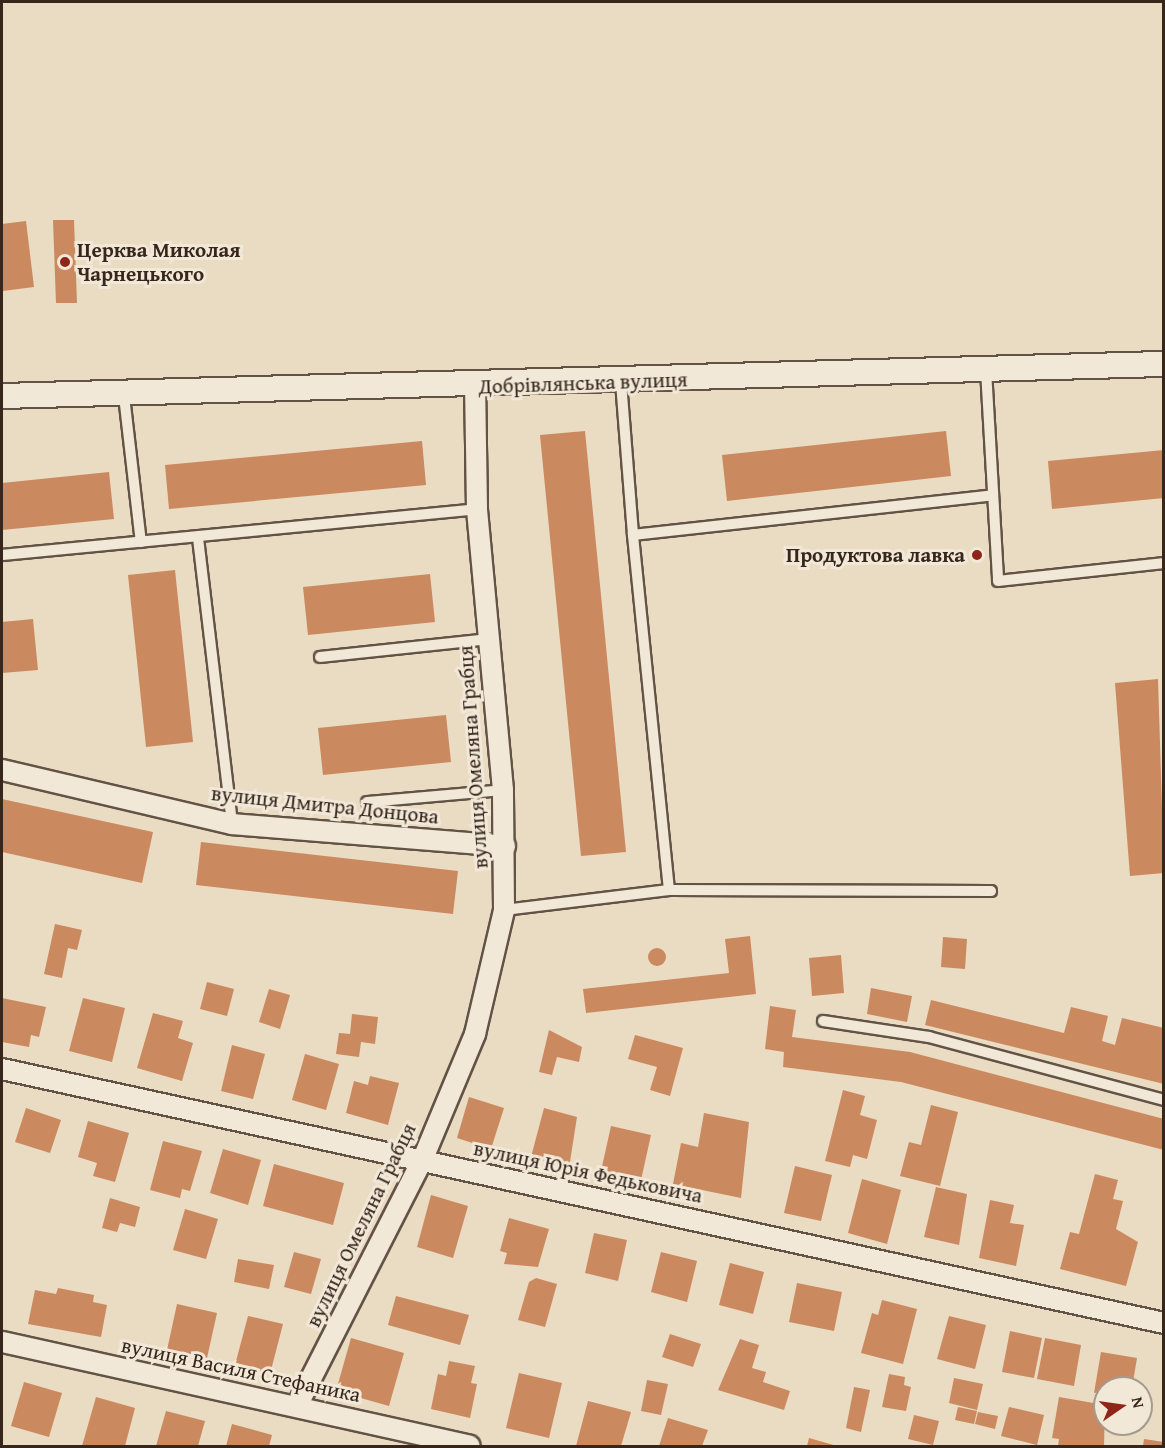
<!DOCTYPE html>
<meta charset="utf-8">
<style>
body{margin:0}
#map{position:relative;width:1165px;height:1448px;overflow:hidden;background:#eadbc3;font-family:"Gentium Book Plus",serif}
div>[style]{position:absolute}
.building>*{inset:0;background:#cb895f}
.round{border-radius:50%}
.roads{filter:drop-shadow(2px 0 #635346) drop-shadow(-2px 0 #635346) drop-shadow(0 2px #635346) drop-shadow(0 -2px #635346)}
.service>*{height:10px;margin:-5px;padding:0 5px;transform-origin:5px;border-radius:5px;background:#f1e8d8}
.minor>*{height:20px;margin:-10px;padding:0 10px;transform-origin:10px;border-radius:10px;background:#f1e8d8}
.tertiary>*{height:24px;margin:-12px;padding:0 12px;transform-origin:12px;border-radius:12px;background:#f1e8d8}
.dots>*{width:16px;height:16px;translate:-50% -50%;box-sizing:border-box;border:3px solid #f1e8d8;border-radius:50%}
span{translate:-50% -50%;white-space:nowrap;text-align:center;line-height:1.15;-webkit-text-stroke:6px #f1e8d8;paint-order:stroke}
.poi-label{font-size:21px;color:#36261c;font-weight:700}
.left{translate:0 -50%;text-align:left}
.right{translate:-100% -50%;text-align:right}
.street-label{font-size:21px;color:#36261c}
.frame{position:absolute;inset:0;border:3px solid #36261c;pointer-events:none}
.north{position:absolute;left:1093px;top:1376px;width:60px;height:60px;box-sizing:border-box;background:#f1e8d8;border:2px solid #a69a8d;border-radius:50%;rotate:77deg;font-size:16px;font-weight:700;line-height:24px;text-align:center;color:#36261c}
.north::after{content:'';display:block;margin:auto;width:21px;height:27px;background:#8f2418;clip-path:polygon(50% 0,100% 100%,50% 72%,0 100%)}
</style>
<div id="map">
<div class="building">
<i style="clip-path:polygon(53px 220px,74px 220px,77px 303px,56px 303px)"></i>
<i style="clip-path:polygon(26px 221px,34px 287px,3px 291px,2px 224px)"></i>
<i style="clip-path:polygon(585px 431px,626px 852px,581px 856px,540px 435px)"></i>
<i style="clip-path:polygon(946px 431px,951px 476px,727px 501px,722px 455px)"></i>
<i style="clip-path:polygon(422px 441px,426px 485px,169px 509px,165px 465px)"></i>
<i style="clip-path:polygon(1164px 450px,1164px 498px,1052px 509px,1048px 461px)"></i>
<i style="clip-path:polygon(109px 472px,114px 519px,2px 530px,2px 483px)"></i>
<i style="clip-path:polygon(175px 570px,193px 742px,146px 747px,128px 575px)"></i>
<i style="clip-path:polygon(430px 574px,435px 622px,308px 635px,303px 587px)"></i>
<i style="clip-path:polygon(33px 619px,38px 670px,2px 673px,2px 622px)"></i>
<i style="clip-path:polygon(1158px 679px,1164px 873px,1130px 876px,1115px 683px)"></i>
<i style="clip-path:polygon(446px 715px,451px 762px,323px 775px,318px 728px)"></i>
<i style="clip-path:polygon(2px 799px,153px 832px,142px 883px,2px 852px)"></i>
<i style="clip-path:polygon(201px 842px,458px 871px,453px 914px,196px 885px)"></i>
<i style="clip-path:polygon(55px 924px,82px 930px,77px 950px,68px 948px,62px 978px,44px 974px)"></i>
<i style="clip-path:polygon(750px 936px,756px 994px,586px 1013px,583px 989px,729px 973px,725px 939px)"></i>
<i style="clip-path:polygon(943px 937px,967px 939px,965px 969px,941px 967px)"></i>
<i class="round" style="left:648px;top:948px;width:18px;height:18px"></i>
<i style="clip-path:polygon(841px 955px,844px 993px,812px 996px,809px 958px)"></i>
<i style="clip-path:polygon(207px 982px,234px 989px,227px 1016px,200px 1009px)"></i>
<i style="clip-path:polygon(871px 988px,912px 996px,907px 1022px,867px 1014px)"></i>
<i style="clip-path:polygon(269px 989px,290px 995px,280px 1029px,259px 1022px)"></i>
<i style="clip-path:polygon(2px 998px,46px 1007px,39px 1037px,31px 1035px,29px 1047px,2px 1042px)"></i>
<i style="clip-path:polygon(83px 998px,125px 1008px,112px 1062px,69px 1051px)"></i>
<i style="clip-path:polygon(931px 1000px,1064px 1033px,1071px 1007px,1108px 1016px,1102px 1041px,1115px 1045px,1122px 1018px,1164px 1028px,1164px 1084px,925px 1025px)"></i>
<i style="clip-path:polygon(770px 1006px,796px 1010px,792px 1037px,910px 1052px,1164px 1119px,1164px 1150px,901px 1082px,783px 1067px,784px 1052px,765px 1049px)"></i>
<i style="clip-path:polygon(153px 1013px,183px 1021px,178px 1038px,193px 1043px,182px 1081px,137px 1068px)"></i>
<i style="clip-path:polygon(352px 1014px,378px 1017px,375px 1044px,361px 1042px,359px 1057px,336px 1054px,339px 1033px,350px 1034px)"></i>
<i style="clip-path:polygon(549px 1030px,582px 1047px,579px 1062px,557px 1057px,552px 1075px,539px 1072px)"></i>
<i style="clip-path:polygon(635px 1035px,683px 1048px,670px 1096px,650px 1090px,657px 1067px,628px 1059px)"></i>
<i style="clip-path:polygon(232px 1045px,265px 1054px,253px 1099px,221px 1091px)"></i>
<i style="clip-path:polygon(305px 1054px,339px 1064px,326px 1110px,292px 1100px)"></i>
<i style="clip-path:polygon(370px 1076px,399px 1083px,388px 1125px,346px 1113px,354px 1081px,368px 1085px)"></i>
<i style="clip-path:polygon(843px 1090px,865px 1096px,860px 1115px,877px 1120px,867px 1159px,853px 1155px,850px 1167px,825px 1161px)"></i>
<i style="clip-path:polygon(469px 1097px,504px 1108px,491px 1149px,457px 1138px)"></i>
<i style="clip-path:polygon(931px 1105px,958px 1112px,940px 1186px,900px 1176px,909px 1142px,921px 1145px)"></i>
<i style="clip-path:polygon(26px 1108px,61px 1120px,50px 1153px,15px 1142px)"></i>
<i style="clip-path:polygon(544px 1108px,577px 1117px,569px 1168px,531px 1157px)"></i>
<i style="clip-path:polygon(704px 1113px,749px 1122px,741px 1198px,673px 1184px,681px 1143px,698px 1147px)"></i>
<i style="clip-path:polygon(88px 1121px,129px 1133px,115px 1182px,93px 1176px,97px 1163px,78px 1157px)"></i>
<i style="clip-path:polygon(611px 1126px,651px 1135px,641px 1180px,601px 1171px)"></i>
<i style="clip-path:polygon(163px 1141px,202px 1151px,190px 1191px,182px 1189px,180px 1198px,150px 1190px)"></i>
<i style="clip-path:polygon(223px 1149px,261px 1160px,248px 1205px,210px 1193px)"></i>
<i style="clip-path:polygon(274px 1164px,344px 1183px,333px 1225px,263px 1206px)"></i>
<i style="clip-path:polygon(795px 1166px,832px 1175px,821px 1221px,784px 1213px)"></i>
<i style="clip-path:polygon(1095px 1174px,1118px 1180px,1113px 1199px,1123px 1201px,1116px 1229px,1138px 1242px,1126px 1286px,1060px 1269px,1070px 1232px,1079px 1234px)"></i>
<i style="clip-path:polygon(862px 1179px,901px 1190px,887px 1244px,848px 1233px)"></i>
<i style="clip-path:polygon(936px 1187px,967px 1194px,959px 1245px,924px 1237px)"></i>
<i style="clip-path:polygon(431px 1195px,468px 1206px,453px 1258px,417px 1247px)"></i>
<i style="clip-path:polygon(110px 1198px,140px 1207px,135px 1227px,120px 1223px,117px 1232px,102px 1228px)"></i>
<i style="clip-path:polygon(990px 1200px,1014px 1205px,1010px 1223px,1024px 1225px,1016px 1266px,979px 1258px)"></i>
<i style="clip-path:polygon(185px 1209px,218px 1219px,206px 1259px,173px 1250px)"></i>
<i style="clip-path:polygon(509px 1218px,549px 1229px,538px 1267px,504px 1264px,507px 1253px,500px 1251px)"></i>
<i style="clip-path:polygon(594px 1233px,627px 1240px,618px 1281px,585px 1273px)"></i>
<i style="clip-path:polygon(294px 1252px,321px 1259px,311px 1294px,284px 1287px)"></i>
<i style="clip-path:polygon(661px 1252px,697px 1261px,687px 1302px,651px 1292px)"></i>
<i style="clip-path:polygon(238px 1259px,274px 1265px,269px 1289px,234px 1282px)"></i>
<i style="clip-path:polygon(730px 1263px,764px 1272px,753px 1314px,719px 1305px)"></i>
<i style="clip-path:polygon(536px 1278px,557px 1284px,545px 1327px,518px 1320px,529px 1282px)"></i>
<i style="clip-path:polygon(797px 1283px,842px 1292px,834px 1331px,789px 1322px)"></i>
<i style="clip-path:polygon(58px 1288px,94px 1295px,93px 1302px,107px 1305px,101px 1337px,28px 1324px,35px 1290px,56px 1294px)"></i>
<i style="clip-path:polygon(396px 1296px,469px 1315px,460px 1345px,388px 1325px)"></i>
<i style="clip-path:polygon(882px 1300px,917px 1309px,903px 1364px,861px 1353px,872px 1313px,878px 1315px)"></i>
<i style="clip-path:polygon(177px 1304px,217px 1313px,207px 1358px,167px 1350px)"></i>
<i style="clip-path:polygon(248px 1316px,283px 1324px,270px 1374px,235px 1365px)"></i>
<i style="clip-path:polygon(949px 1316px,986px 1325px,975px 1369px,937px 1359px)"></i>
<i style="clip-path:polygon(1010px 1331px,1042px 1338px,1034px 1378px,1002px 1372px)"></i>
<i style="clip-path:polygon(670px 1334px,701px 1344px,693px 1367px,662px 1357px)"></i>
<i style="clip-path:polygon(351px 1338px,404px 1353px,389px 1406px,336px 1391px)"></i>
<i style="clip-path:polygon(1045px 1338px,1081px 1345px,1074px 1386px,1037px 1379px)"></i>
<i style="clip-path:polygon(740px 1339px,759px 1345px,752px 1368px,766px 1372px,763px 1382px,790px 1391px,784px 1410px,718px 1390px)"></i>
<i style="clip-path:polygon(1101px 1352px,1137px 1358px,1132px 1388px,1094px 1393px)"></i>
<i style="clip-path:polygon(449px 1361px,475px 1366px,471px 1383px,477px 1384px,470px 1418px,431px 1409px,438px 1374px,446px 1376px)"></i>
<i style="clip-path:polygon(519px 1373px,562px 1383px,549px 1438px,506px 1428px)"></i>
<i style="clip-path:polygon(889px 1374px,905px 1377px,904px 1385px,911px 1387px,906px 1411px,882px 1407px)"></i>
<i style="clip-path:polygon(954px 1378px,983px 1384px,977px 1410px,949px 1403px)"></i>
<i style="clip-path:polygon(647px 1380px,668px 1384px,661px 1415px,641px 1411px)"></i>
<i style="clip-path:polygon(24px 1382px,62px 1393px,49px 1437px,11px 1426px)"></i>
<i style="clip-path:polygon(854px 1387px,870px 1390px,861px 1432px,846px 1428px)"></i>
<i style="clip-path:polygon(96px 1397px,135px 1408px,125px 1446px,82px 1446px)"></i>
<i style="clip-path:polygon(1059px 1397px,1105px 1405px,1104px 1446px,1058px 1446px,1059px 1439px,1052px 1438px)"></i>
<i style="clip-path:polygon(588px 1401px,631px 1412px,621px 1446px,576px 1446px)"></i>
<i style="clip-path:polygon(958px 1407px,977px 1411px,974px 1424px,955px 1420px)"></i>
<i style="clip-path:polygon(1009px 1407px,1044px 1415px,1037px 1445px,1001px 1436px)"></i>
<i style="clip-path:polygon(166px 1411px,205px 1421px,198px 1446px,156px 1446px)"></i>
<i style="clip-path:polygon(978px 1412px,998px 1416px,995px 1429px,975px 1424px)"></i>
<i style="clip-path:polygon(914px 1415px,939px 1421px,933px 1445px,908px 1439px)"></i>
<i style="clip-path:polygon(668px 1418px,708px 1430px,702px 1446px,659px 1446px)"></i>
<i style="clip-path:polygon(232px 1424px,272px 1435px,269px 1446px,226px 1446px)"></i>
<i style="clip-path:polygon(809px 1438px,837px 1446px,807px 1446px)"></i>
<i style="clip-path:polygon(1144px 1439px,1164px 1442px,1164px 1446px,1143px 1446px)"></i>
</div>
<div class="roads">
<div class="service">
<i style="left:986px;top:370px;width:211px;rotate:86.7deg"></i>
<i style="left:998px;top:581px;width:167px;rotate:-6.2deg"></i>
<i style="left:621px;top:382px;width:153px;rotate:85.5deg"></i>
<i style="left:124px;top:396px;width:147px;rotate:83.4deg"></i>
<i style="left:198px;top:538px;width:288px;rotate:83.2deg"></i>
<i style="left:2px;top:555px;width:477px;rotate:-5.5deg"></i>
<i style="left:320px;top:657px;width:170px;rotate:-6.1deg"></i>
<i style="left:367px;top:802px;width:137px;rotate:-5deg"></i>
<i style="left:669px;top:890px;width:322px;rotate:0.2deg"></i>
<i style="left:504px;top:910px;width:166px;rotate:-6.9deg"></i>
<i style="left:669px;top:890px;width:357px;rotate:-95.8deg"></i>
<i style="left:633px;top:535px;width:362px;rotate:-6.3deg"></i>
<i style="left:823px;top:1021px;width:107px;rotate:8.6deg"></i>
<i style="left:929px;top:1037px;width:243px;rotate:15deg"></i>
</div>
<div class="minor">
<i style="left:2px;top:770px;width:236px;rotate:13.2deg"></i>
<i style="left:232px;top:824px;width:274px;rotate:4.6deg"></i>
<i style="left:2px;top:1069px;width:1189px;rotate:12.33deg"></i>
<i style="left:2px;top:1342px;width:479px;rotate:12.5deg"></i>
<i style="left:297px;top:1406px;width:275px;rotate:-63deg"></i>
<i style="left:422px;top:1161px;width:138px;rotate:-67.3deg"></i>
<i style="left:475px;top:1034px;width:127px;rotate:-76.8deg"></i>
<i style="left:504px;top:910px;width:120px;rotate:-90.5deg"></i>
<i style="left:503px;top:790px;width:282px;rotate:-95.3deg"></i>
<i style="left:477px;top:509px;width:124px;rotate:-90.9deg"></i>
</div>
<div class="tertiary">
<i style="left:2px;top:396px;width:1162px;rotate:-1.58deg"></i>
</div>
</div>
<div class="dots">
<i style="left:65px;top:262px;background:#8f2418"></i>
<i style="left:977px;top:555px;background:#8f2418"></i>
</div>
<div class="poi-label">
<span class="left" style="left:77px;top:262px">Церква Миколая<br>Чарнецького</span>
<span class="right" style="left:965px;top:555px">Продуктова лавка</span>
</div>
<div class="street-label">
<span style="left:583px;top:383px;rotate:-2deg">Добрівлянська вулиця</span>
<span style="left:473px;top:757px;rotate:-94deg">вулиця Омеляна Грабця</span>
<span style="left:325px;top:805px;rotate:6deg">вулиця Дмитра Донцова</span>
<span style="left:588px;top:1172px;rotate:12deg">вулиця Юрія Федьковича</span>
<span style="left:361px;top:1225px;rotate:-64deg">вулиця Омеляна Грабця</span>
<span style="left:241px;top:1370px;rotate:12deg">вулиця Василя Стефаника</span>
</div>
<div class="frame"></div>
<div class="north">N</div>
</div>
